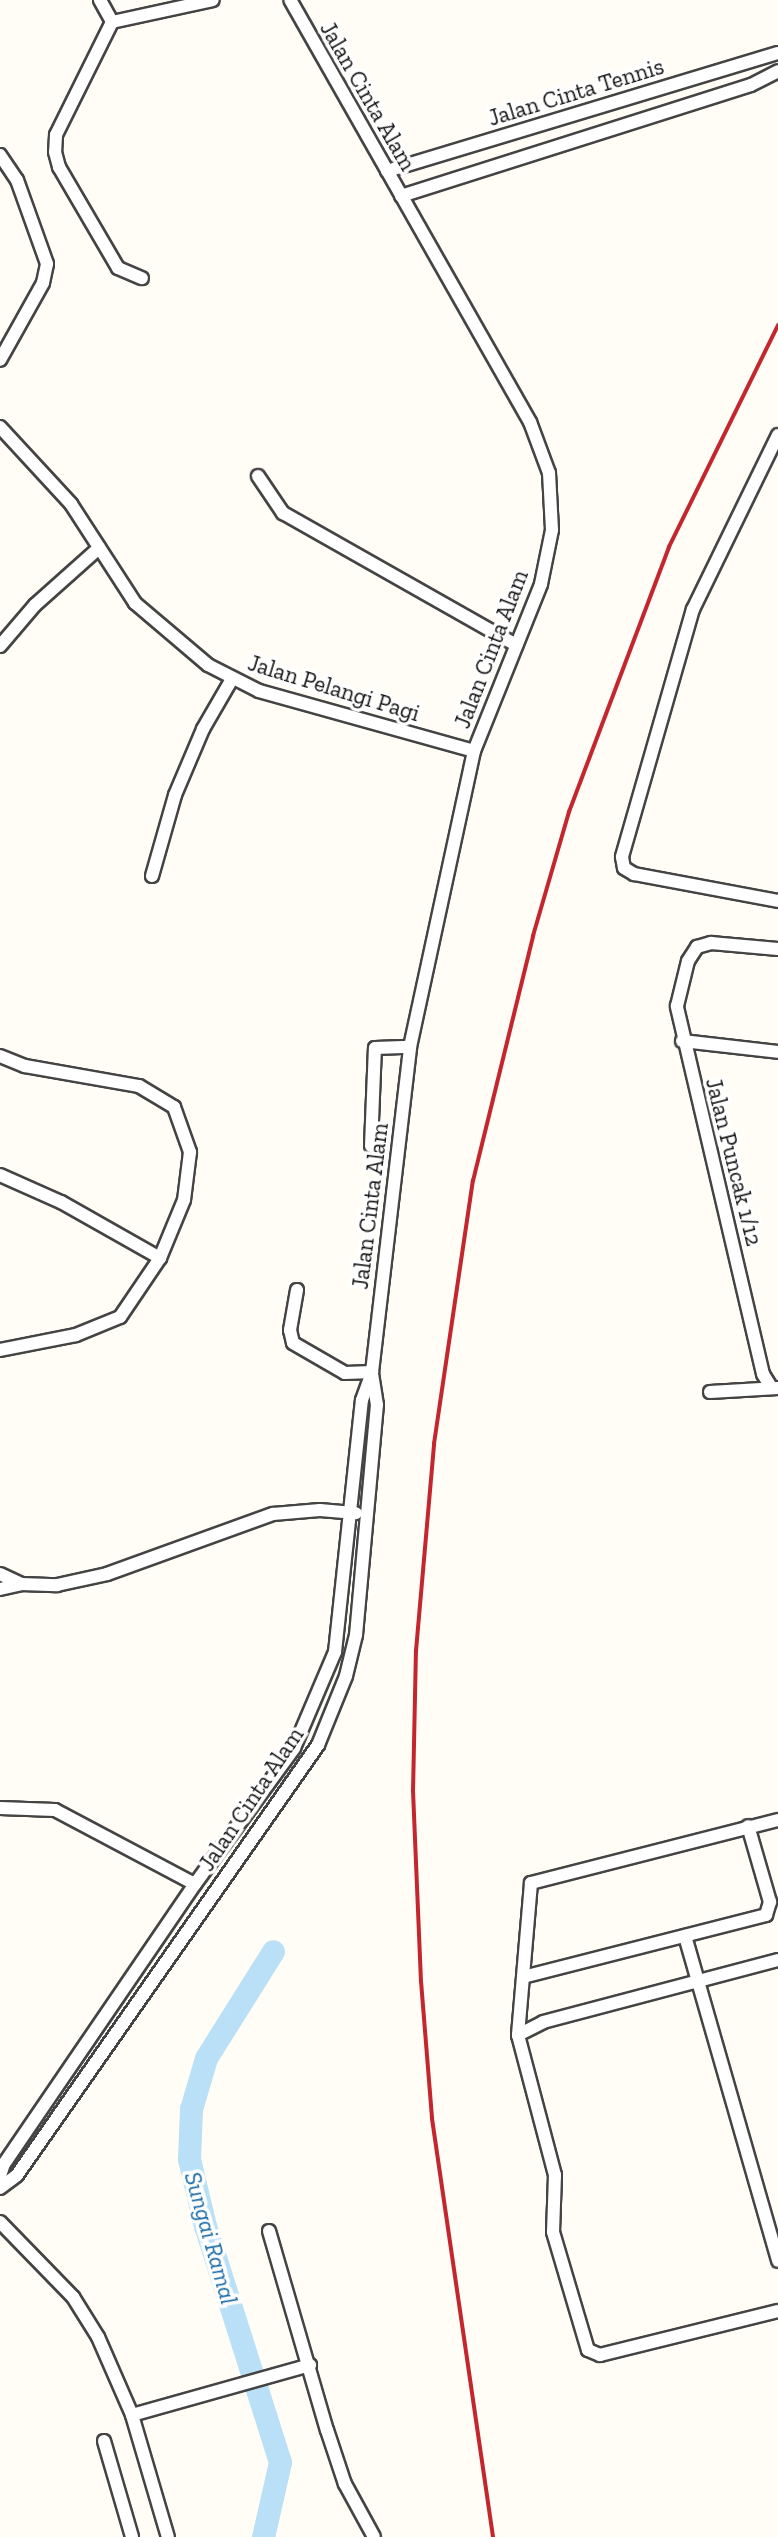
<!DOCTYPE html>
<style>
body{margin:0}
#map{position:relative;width:778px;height:2537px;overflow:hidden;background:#fffdf5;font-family:"Zilla Slab",serif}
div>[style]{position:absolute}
.river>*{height:23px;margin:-11.5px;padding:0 11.5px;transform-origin:11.5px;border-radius:11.5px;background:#b9e0f7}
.roads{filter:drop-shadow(2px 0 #444) drop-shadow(-2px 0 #444) drop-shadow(0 2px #444) drop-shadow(0 -2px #444)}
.street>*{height:12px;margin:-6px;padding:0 6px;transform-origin:6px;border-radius:6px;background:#fff}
.rail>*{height:3.5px;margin:-1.75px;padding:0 1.75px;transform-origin:1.75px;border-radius:1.75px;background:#c4262e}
span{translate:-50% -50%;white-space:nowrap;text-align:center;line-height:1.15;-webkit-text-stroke:7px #fff;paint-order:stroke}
.street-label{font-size:23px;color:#111}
.water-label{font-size:24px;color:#1768a6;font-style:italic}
</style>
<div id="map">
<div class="river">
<i style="left:263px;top:2537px;width:77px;rotate:-77.2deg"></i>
<i style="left:280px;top:2462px;width:248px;rotate:-107.6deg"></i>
<i style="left:205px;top:2226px;width:69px;rotate:-103.4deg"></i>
<i style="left:189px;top:2159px;width:50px;rotate:-87.7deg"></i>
<i style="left:191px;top:2109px;width:53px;rotate:-73.6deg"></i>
<i style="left:206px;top:2058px;width:126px;rotate:-57.9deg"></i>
</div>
<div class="roads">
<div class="street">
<i style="left:100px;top:0;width:25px;rotate:61deg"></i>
<i style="left:112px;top:22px;width:103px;rotate:-12.3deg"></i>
<i style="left:112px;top:22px;width:126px;rotate:116.4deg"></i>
<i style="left:56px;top:135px;width:17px;rotate:93deg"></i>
<i style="left:55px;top:152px;width:16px;rotate:75deg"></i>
<i style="left:59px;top:167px;width:117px;rotate:59.7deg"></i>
<i style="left:118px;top:268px;width:26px;rotate:23deg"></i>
<i style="left:0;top:155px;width:30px;rotate:56deg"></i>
<i style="left:17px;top:180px;width:89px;rotate:70.3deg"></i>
<i style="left:47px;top:264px;width:19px;rotate:102deg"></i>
<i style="left:43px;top:283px;width:88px;rotate:119.2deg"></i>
<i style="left:387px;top:171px;width:408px;rotate:-16.8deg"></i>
<i style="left:401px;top:196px;width:367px;rotate:-17.6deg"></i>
<i style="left:751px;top:85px;width:30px;rotate:-27deg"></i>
<i style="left:0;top:427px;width:105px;rotate:47.3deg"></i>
<i style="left:71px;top:504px;width:118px;rotate:57.1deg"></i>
<i style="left:135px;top:603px;width:96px;rotate:40.3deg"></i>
<i style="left:208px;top:665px;width:57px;rotate:27deg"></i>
<i style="left:259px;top:691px;width:223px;rotate:15.6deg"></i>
<i style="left:778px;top:435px;width:194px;rotate:116deg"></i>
<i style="left:693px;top:609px;width:258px;rotate:106deg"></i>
<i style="left:622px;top:857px;width:11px;rotate:80deg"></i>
<i style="left:624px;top:868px;width:12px;rotate:31deg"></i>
<i style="left:634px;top:874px;width:147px;rotate:10.6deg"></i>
<i style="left:258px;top:476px;width:45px;rotate:56deg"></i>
<i style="left:283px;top:513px;width:268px;rotate:29.5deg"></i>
<i style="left:0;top:646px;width:54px;rotate:-49.5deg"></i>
<i style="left:35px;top:605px;width:86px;rotate:-41.7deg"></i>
<i style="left:152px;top:876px;width:84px;rotate:-74.1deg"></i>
<i style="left:175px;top:795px;width:72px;rotate:-67deg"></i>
<i style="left:203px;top:729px;width:58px;rotate:-59.9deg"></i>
<i style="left:682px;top:1041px;width:97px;rotate:6.5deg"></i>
<i style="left:0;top:1056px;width:27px;rotate:22deg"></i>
<i style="left:25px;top:1066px;width:116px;rotate:10deg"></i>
<i style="left:139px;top:1086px;width:41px;rotate:31deg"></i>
<i style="left:174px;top:1107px;width:48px;rotate:70.4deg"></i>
<i style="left:190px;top:1152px;width:48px;rotate:97.1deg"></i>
<i style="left:184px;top:1200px;width:63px;rotate:112.5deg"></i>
<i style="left:160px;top:1258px;width:71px;rotate:124.1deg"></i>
<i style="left:120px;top:1317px;width:48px;rotate:157.8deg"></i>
<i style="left:76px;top:1335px;width:77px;rotate:168.8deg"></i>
<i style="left:371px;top:1146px;width:98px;rotate:-87.7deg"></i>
<i style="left:375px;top:1048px;width:35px;rotate:-2deg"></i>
<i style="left:0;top:1175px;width:67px;rotate:23.9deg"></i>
<i style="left:61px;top:1202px;width:114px;rotate:29.5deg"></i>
<i style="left:297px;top:1290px;width:41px;rotate:99.9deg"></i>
<i style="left:290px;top:1330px;width:13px;rotate:77deg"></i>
<i style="left:293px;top:1343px;width:60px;rotate:30deg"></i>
<i style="left:345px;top:1373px;width:27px;rotate:-2deg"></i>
<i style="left:771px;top:1387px;width:15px;rotate:-122deg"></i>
<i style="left:763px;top:1374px;width:378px;rotate:-103.2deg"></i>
<i style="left:677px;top:1006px;width:46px;rotate:-76.3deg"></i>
<i style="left:688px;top:961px;width:17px;rotate:-57deg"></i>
<i style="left:697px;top:947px;width:15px;rotate:-16deg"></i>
<i style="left:711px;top:943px;width:67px;rotate:5.1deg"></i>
<i style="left:710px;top:1392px;width:68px;rotate:-3.4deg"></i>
<i style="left:0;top:1574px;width:23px;rotate:25deg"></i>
<i style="left:21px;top:1584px;width:36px;rotate:2deg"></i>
<i style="left:57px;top:1585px;width:51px;rotate:-12.4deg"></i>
<i style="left:107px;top:1574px;width:177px;rotate:-19.9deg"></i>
<i style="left:273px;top:1514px;width:47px;rotate:-4.9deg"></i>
<i style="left:320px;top:1510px;width:36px;rotate:5deg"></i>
<i style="left:0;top:1589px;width:22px;rotate:-13deg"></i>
<i style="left:0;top:1808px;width:55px;rotate:2.1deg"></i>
<i style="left:55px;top:1810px;width:158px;rotate:27.9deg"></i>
<i style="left:778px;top:1820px;width:255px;rotate:165.7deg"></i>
<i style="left:531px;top:1883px;width:153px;rotate:94.9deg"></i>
<i style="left:518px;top:2035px;width:145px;rotate:75.2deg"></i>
<i style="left:555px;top:2175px;width:57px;rotate:92deg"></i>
<i style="left:553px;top:2232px;width:123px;rotate:73.5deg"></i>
<i style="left:588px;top:2350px;width:13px;rotate:23deg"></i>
<i style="left:600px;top:2355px;width:183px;rotate:-13.9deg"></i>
<i style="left:685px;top:1936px;width:338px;rotate:74deg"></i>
<i style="left:523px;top:1977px;width:251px;rotate:-14.3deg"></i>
<i style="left:766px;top:1915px;width:14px;rotate:-73deg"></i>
<i style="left:770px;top:1902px;width:79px;rotate:-106.1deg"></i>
<i style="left:518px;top:2035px;width:28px;rotate:-27deg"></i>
<i style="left:543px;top:2022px;width:243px;rotate:-14.8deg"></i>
<i style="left:0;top:2176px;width:13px;rotate:-72deg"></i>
<i style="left:4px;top:2164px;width:339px;rotate:-55.7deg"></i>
<i style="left:195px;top:1884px;width:168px;rotate:-53.9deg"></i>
<i style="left:294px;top:1748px;width:104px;rotate:-66.9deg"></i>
<i style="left:335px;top:1652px;width:253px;rotate:-83.9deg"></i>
<i style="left:362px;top:1400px;width:30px;rotate:-70deg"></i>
<i style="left:372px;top:1372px;width:327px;rotate:-83.3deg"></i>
<i style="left:410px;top:1047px;width:303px;rotate:-77.8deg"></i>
<i style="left:474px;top:751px;width:180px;rotate:-68.1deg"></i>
<i style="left:541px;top:584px;width:55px;rotate:-78.5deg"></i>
<i style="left:552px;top:530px;width:57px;rotate:-93deg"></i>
<i style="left:549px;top:473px;width:54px;rotate:-110.4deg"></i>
<i style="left:530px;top:422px;width:485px;rotate:-119.6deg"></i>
<i style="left:0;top:2188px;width:21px;rotate:-37deg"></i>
<i style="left:17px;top:2175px;width:525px;rotate:-55.01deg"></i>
<i style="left:318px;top:1745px;width:74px;rotate:-67.9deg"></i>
<i style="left:346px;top:1676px;width:42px;rotate:-76.3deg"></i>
<i style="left:356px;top:1635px;width:231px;rotate:-84.8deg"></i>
<i style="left:377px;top:1405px;width:30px;rotate:-99deg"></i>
<i style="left:0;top:2222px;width:105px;rotate:45.8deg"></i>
<i style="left:73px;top:2297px;width:47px;rotate:58deg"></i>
<i style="left:98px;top:2337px;width:85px;rotate:66.4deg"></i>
<i style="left:132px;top:2415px;width:185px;rotate:-15.7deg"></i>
<i style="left:269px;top:2231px;width:207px;rotate:73.8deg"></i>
<i style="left:327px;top:2430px;width:57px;rotate:71.6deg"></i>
<i style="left:345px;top:2484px;width:60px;rotate:61.3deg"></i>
<i style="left:132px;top:2415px;width:127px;rotate:73.6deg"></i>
<i style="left:104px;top:2441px;width:100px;rotate:73.7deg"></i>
</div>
</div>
<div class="rail">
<i style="left:493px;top:2537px;width:423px;rotate:-98.3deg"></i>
<i style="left:432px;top:2118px;width:136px;rotate:-94.6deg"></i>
<i style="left:421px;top:1982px;width:190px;rotate:-92.4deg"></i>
<i style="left:413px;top:1792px;width:141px;rotate:-88.8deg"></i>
<i style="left:416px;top:1651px;width:208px;rotate:-85deg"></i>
<i style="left:434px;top:1444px;width:266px;rotate:-81.6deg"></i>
<i style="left:473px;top:1181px;width:252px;rotate:-76.2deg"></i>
<i style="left:533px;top:936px;width:129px;rotate:-73.8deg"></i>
<i style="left:569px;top:812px;width:283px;rotate:-69.3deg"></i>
<i style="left:669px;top:547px;width:247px;rotate:-63.8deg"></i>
</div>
<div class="street-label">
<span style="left:576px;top:92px;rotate:-17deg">Jalan Cinta Tennis</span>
<span style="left:368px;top:96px;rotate:60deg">Jalan Cinta Alam</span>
<span style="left:491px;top:649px;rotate:-69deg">Jalan Cinta Alam</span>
<span style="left:334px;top:688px;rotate:17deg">Jalan Pelangi Pagi</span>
<span style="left:734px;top:1162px;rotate:76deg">Jalan Puncak 1/12</span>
<span style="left:370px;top:1206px;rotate:-83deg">Jalan Cinta Alam</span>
<span style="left:251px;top:1799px;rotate:-56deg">Jalan Cinta Alam</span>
</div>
<div class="water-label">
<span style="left:211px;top:2238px;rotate:74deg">Sungai Ramal</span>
</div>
</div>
